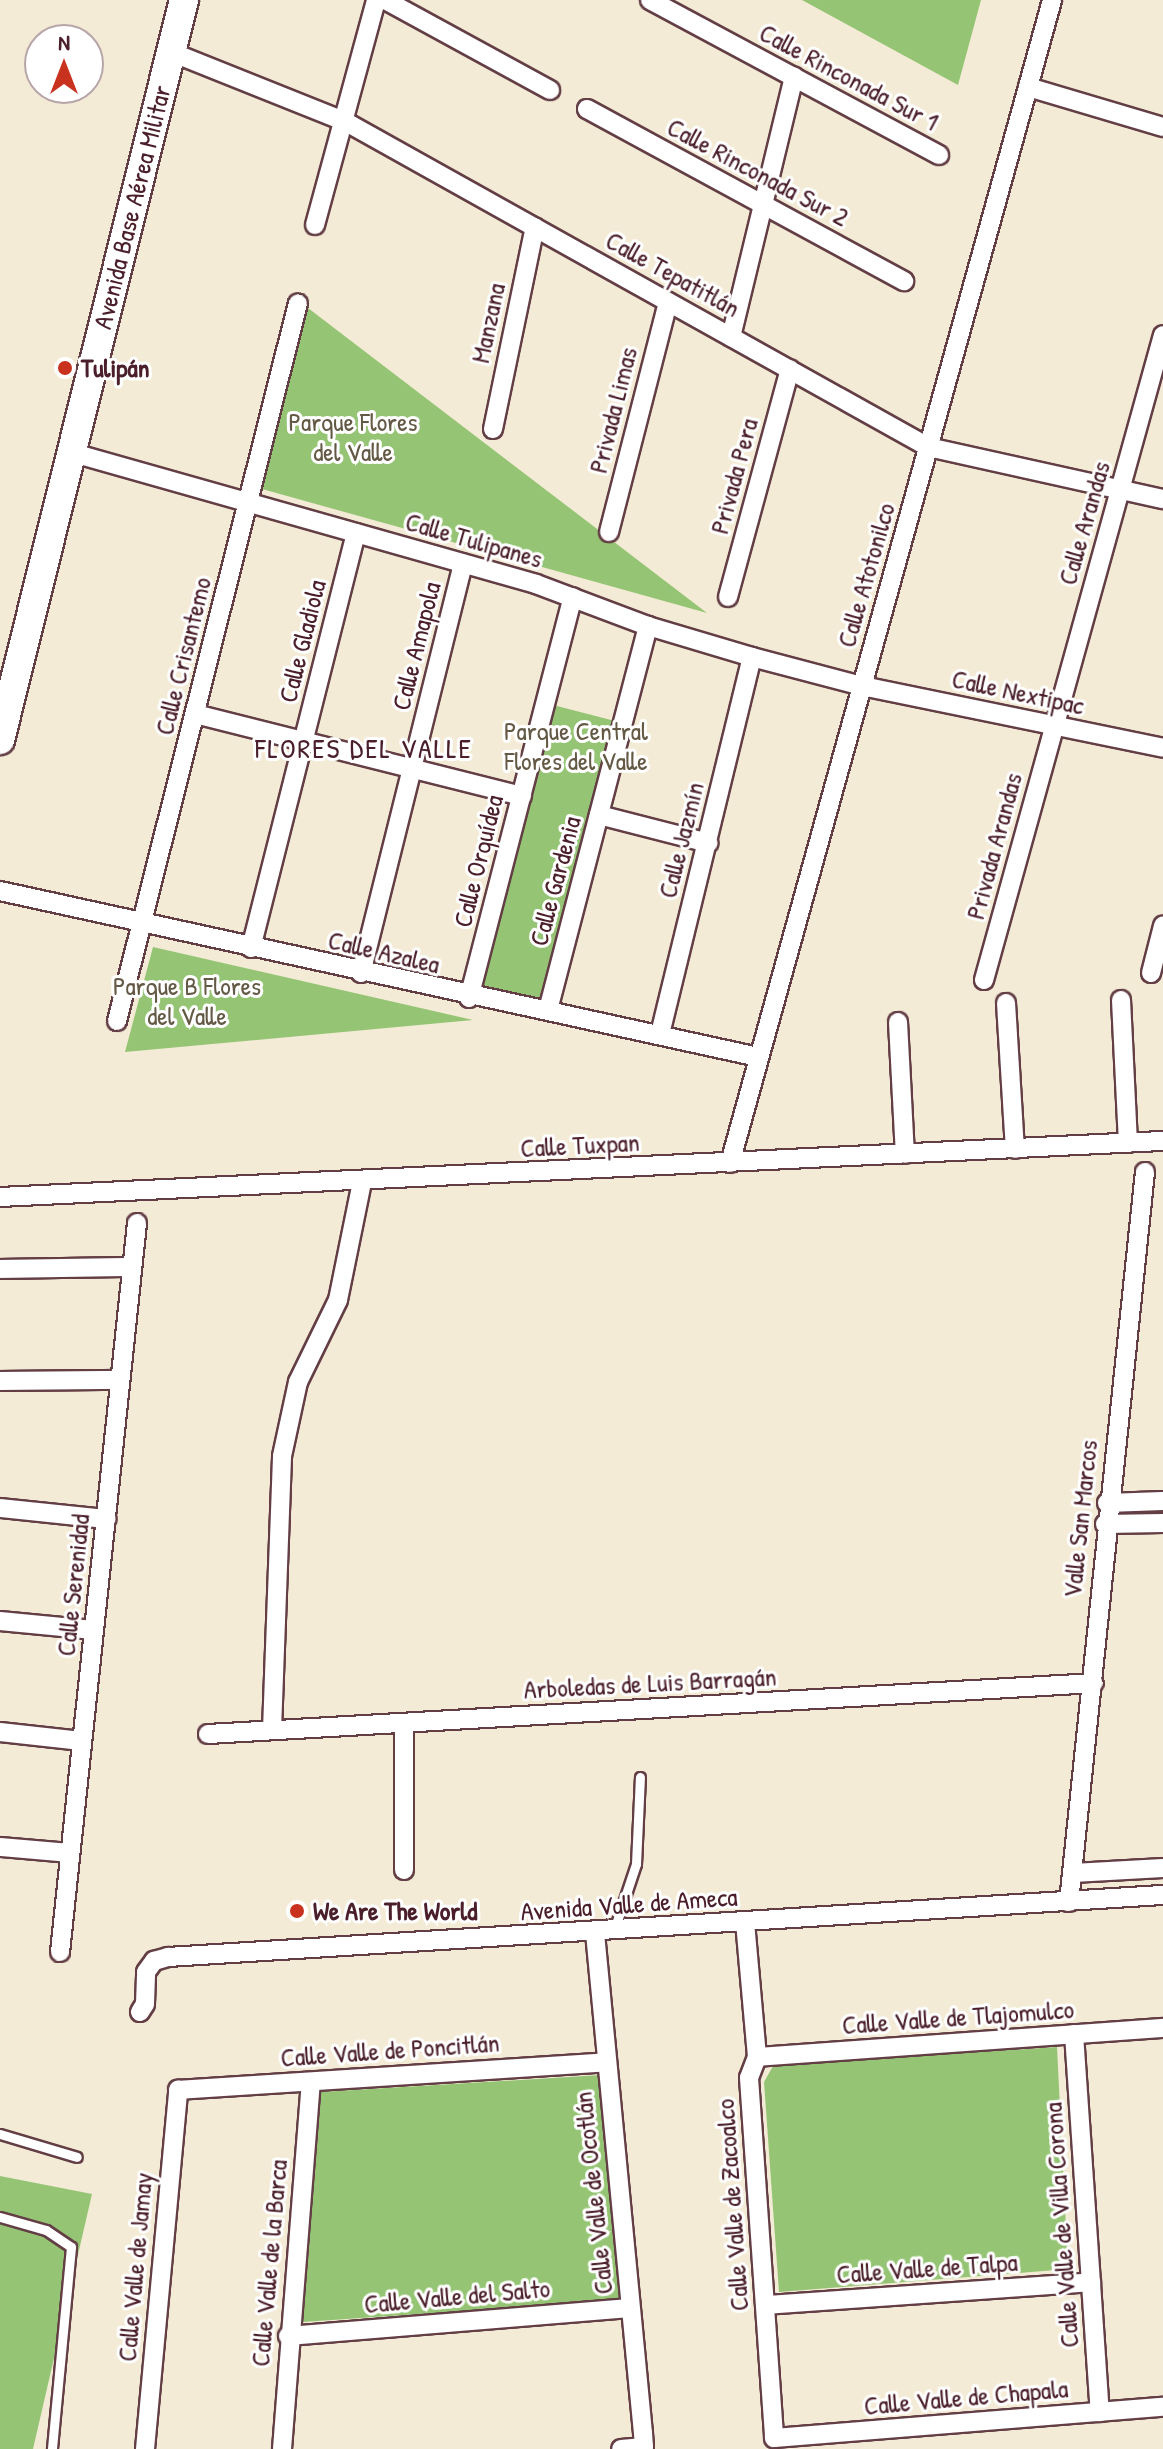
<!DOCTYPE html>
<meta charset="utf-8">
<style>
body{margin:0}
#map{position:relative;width:1163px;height:2449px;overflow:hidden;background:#f3ebd6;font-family:"Patrick Hand",sans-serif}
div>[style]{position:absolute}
.green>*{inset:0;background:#95c574}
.roads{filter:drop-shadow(2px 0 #633e45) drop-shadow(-2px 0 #633e45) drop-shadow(0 2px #633e45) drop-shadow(0 -2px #633e45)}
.service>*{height:9px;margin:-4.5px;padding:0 4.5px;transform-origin:4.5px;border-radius:4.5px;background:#fff}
.minor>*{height:18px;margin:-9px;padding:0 9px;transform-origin:9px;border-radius:9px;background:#fff}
.primary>*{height:28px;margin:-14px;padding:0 14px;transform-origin:14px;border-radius:14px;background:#fff}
.dots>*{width:22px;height:22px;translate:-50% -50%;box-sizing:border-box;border:4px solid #fff;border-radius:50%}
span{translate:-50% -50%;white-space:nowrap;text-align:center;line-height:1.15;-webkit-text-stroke:6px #fff;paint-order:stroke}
.street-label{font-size:26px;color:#4a1f2b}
.poi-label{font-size:26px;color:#4a1f2b;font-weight:700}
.left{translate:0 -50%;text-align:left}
.park-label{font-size:26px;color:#645945}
.neighbourhood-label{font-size:28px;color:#4a1f2b;letter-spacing:2px}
.north{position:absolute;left:24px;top:24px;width:80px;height:80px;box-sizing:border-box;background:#fff;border:2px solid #b7a5aa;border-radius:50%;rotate:0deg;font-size:22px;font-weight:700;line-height:32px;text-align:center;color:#4a1f2b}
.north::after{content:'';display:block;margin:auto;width:28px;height:36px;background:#c8321e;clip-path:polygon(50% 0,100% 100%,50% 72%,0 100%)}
</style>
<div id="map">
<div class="green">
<i style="clip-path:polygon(802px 0,981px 0,958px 85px)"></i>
<i style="clip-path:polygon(308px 308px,707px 613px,262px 489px)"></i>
<i style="clip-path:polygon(553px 705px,615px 721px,543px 1002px,483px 987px)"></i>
<i style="clip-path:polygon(153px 947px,473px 1020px,125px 1052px)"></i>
<i style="clip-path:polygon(1057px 2047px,1068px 2269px,779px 2292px,764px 2082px,773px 2066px)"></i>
<i style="clip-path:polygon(601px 2075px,620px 2300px,303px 2322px,321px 2092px)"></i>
<i style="clip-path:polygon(0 2176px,92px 2194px,33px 2449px,0 2449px)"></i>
</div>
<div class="roads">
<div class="service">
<i style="left:614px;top:1930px;width:70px;rotate:-71.6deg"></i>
<i style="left:636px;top:1864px;width:87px;rotate:-87.4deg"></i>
<i style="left:0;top:2134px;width:80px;rotate:16.6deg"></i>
<i style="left:0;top:2217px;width:48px;rotate:15.8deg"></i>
<i style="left:46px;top:2230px;width:30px;rotate:34deg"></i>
<i style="left:71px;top:2247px;width:203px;rotate:95.4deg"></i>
</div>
<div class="minor">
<i style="left:385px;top:0;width:188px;rotate:28.6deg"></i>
<i style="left:650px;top:0;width:328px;rotate:28.2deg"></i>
<i style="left:171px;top:52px;width:188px;rotate:21.8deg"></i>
<i style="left:346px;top:122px;width:667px;rotate:29.18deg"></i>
<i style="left:928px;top:447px;width:241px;rotate:12.5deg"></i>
<i style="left:1028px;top:87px;width:141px;rotate:16.5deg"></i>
<i style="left:587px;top:109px;width:361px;rotate:28.5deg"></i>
<i style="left:315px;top:225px;width:233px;rotate:-74.8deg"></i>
<i style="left:731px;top:337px;width:268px;rotate:-76.4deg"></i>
<i style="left:493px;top:429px;width:206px;rotate:-78.3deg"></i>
<i style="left:70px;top:452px;width:484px;rotate:15.8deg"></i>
<i style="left:536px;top:584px;width:120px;rotate:20.6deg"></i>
<i style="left:648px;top:626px;width:109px;rotate:16.6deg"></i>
<i style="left:752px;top:657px;width:114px;rotate:14.8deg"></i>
<i style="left:862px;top:686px;width:307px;rotate:11.6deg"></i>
<i style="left:609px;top:532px;width:237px;rotate:-75.6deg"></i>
<i style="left:728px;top:597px;width:236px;rotate:-74.8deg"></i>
<i style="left:195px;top:714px;width:337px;rotate:14.1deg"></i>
<i style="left:599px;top:815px;width:113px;rotate:14.4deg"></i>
<i style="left:0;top:891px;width:776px;rotate:12.35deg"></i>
<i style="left:251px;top:948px;width:428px;rotate:-75.8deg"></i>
<i style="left:361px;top:973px;width:422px;rotate:-76deg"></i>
<i style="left:1151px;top:973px;width:49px;rotate:-75.7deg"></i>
<i style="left:984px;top:980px;width:669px;rotate:-74.49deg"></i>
<i style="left:469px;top:998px;width:414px;rotate:-75.5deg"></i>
<i style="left:1121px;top:1000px;width:143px;rotate:87.2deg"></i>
<i style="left:1006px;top:1003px;width:146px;rotate:86.5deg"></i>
<i style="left:548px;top:1010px;width:397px;rotate:-75.4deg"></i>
<i style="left:117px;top:1021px;width:740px;rotate:-75.85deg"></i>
<i style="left:898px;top:1022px;width:132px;rotate:87deg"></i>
<i style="left:660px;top:1034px;width:388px;rotate:-76.3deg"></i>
<i style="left:730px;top:1163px;width:1207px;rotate:-74.52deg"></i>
<i style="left:0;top:1197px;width:1164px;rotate:-2.76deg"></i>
<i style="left:0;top:1269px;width:132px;rotate:-0.9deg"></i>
<i style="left:0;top:1381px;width:120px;rotate:-0.5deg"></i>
<i style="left:1107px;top:1503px;width:56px;rotate:-2deg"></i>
<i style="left:0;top:1508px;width:107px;rotate:5.9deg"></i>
<i style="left:1105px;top:1524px;width:58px;rotate:-1deg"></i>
<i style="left:0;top:1621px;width:94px;rotate:5.5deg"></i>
<i style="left:404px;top:1723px;width:147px;rotate:90deg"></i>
<i style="left:272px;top:1730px;width:274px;rotate:-87.9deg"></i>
<i style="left:282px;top:1456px;width:76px;rotate:-77.8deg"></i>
<i style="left:298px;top:1382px;width:91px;rotate:-64deg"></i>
<i style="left:338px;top:1300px;width:120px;rotate:-78.5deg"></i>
<i style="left:0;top:1732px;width:82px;rotate:6.3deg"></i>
<i style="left:208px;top:1734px;width:887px;rotate:-3.29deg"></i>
<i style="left:0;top:1847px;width:70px;rotate:4.9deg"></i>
<i style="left:1073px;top:1873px;width:90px;rotate:-3.2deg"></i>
<i style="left:1069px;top:1902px;width:734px;rotate:-84.06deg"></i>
<i style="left:745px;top:1922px;width:136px;rotate:84.9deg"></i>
<i style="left:757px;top:2057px;width:22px;rotate:111deg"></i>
<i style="left:749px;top:2078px;width:361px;rotate:86deg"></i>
<i style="left:774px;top:2438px;width:390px;rotate:-4.6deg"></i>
<i style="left:595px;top:1933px;width:502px;rotate:84.52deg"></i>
<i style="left:643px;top:2433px;width:14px;rotate:86deg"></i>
<i style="left:644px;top:2447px;width:23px;rotate:175deg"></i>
<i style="left:60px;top:1952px;width:733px;rotate:-83.97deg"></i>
<i style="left:140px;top:2012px;width:9px;rotate:-58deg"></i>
<i style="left:145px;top:2004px;width:32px;rotate:-88deg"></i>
<i style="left:146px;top:1972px;width:14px;rotate:-54deg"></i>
<i style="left:154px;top:1961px;width:15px;rotate:-16deg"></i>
<i style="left:168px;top:1957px;width:997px;rotate:-3.57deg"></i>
<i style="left:1074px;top:2034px;width:379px;rotate:86.1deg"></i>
<i style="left:757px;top:2057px;width:407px;rotate:-4.1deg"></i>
<i style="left:766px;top:2305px;width:326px;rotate:-4deg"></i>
<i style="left:288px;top:2336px;width:343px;rotate:-4.7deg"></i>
<i style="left:145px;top:2449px;width:361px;rotate:-84.7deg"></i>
<i style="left:178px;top:2090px;width:429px;rotate:-3.7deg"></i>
<i style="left:282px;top:2449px;width:368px;rotate:-85.5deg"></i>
</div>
<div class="primary">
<i style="left:0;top:740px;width:763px;rotate:-76.04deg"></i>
</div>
</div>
<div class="dots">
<i style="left:65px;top:368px;background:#c8321e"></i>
<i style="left:297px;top:1911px;background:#c8321e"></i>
</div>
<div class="street-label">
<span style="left:849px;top:77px;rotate:28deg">Calle Rinconada Sur 1</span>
<span style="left:758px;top:172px;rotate:28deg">Calle Rinconada Sur 2</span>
<span style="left:132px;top:207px;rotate:-76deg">Avenida Base Aérea Militar</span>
<span style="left:673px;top:274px;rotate:29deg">Calle Tepatitlán</span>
<span style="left:488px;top:323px;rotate:-78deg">Manzana</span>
<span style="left:613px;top:410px;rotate:-76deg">Privada Limas</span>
<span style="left:734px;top:476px;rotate:-75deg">Privada Pera</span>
<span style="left:1084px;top:523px;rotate:-74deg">Calle Arandas</span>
<span style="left:474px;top:540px;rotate:16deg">Calle Tulipanes</span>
<span style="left:866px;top:575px;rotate:-74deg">Calle Atotonilco</span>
<span style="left:302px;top:641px;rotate:-76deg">Calle Gladiola</span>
<span style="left:416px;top:646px;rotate:-76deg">Calle Amapola</span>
<span style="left:183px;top:656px;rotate:-76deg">Calle Crisantemo</span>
<span style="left:1018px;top:692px;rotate:12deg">Calle Nextipac</span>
<span style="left:681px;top:840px;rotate:-76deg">Calle Jazmín</span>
<span style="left:994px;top:846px;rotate:-75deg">Privada Arandas</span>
<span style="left:478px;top:861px;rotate:-76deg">Calle Orquídea</span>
<span style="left:555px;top:881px;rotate:-75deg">Calle Gardenia</span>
<span style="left:384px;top:952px;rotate:13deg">Calle Azalea</span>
<span style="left:580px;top:1145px;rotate:-3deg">Calle Tuxpan</span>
<span style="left:1080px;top:1519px;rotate:-84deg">Valle San Marcos</span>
<span style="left:73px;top:1585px;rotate:-84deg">Calle Serenidad</span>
<span style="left:650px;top:1683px;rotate:-3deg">Arboledas de Luis Barragán</span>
<span style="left:629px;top:1904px;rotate:-4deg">Avenida Valle de Ameca</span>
<span style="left:958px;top:2017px;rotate:-4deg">Calle Valle de Tlajomulco</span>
<span style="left:390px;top:2050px;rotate:-4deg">Calle Valle de Poncitlán</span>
<span style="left:593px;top:2193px;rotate:-96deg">Calle Valle de Ocotlán</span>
<span style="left:732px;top:2205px;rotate:-94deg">Calle Valle de Zacoalco</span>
<span style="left:1061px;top:2225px;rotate:-94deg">Calle Valle de Villa Corona</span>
<span style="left:269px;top:2263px;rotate:-85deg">Calle Valle de la Barca</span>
<span style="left:135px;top:2267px;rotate:-85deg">Calle Valle de Jamay</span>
<span style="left:927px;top:2268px;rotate:-4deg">Calle Valle de Talpa</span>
<span style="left:457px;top:2296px;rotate:-5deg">Calle Valle del Salto</span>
<span style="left:966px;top:2397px;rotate:-5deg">Calle Valle de Chapala</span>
</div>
<div class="poi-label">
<span class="left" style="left:81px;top:368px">Tulipán</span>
<span class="left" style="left:313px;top:1911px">We Are The World</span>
</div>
<div class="park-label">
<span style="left:353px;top:437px">Parque Flores<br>del Valle</span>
<span style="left:576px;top:746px">Parque Central<br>Flores del Valle</span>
<span style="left:187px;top:1001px">Parque B Flores<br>del Valle</span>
</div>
<div class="neighbourhood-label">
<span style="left:364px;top:748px">FLORES DEL VALLE</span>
</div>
<div class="north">N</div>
</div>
